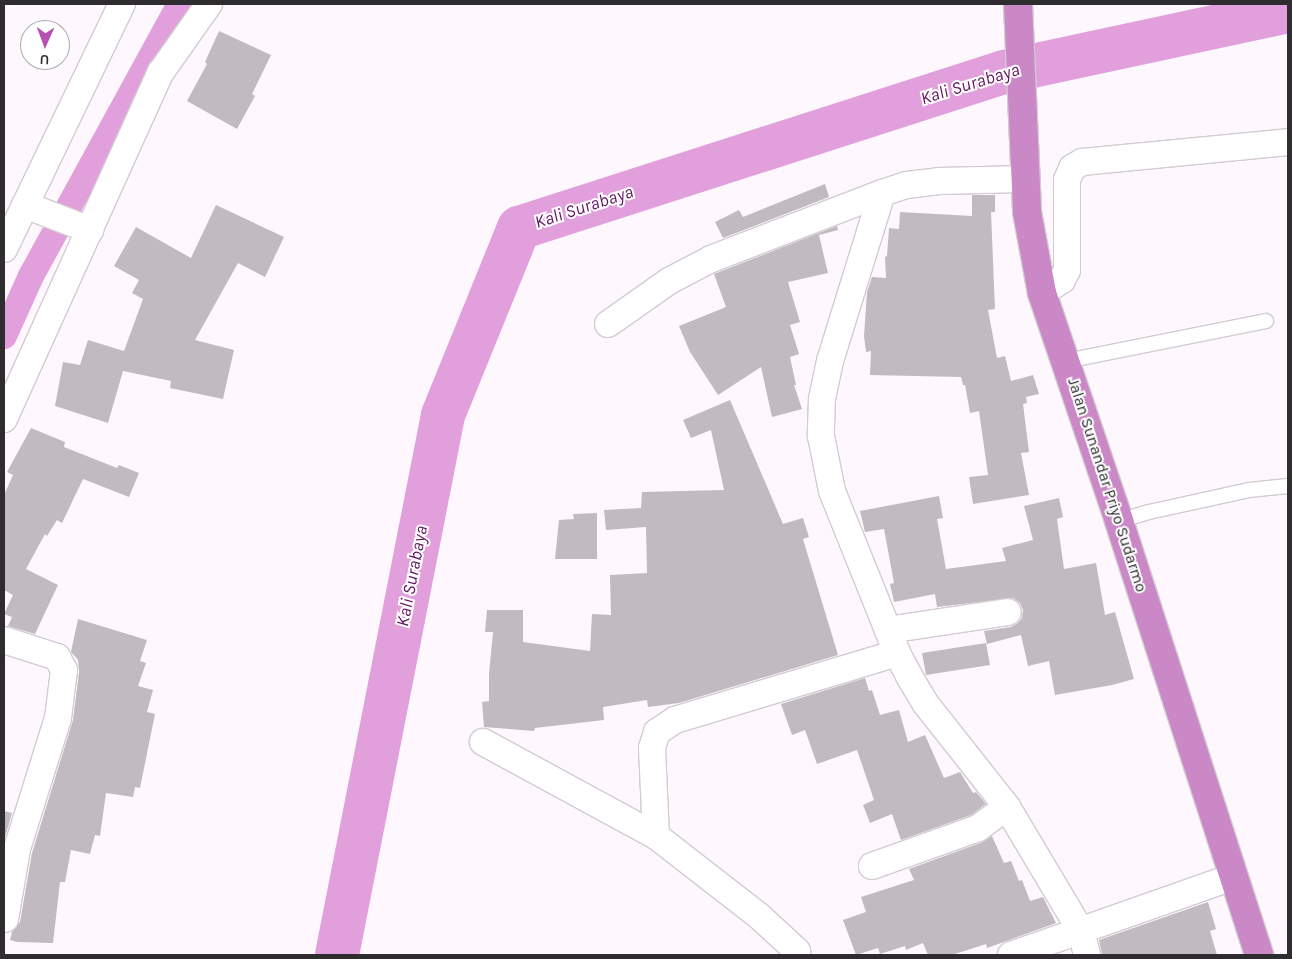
<!DOCTYPE html>
<style>
body{margin:0}
#map{position:relative;width:1292px;height:959px;overflow:hidden;background:#fef8fe;font-family:Karla,sans-serif}
div>[style]{position:absolute}
.canal>*{height:26px;margin:-13px;padding:0 13px;transform-origin:13px;border-radius:13px;background:#e1a0dc}
.river>*{height:44px;margin:-22px;padding:0 22px;transform-origin:22px;border-radius:22px;background:#e1a0dc}
.building>*{inset:0;background:#c1bac1}
.roads{filter:drop-shadow(1px 0 #d3cbd2) drop-shadow(-1px 0 #d3cbd2) drop-shadow(0 1px #d3cbd2) drop-shadow(0 -1px #d3cbd2)}
.service>*{height:14px;margin:-7px;padding:0 7px;transform-origin:7px;border-radius:7px;background:#fff}
.minor>*{height:26px;margin:-13px;padding:0 13px;transform-origin:13px;border-radius:13px;background:#fff}
.trunk>*{height:28px;margin:-14px;padding:0 14px;transform-origin:14px;border-radius:14px;background:#cb88c7}
span{translate:-50% -50%;white-space:nowrap;text-align:center;line-height:1.15;-webkit-text-stroke:4px #fff;paint-order:stroke}
.street-label{font-size:16px;color:#2e2c2e}
.water-label{font-size:18px;color:#641862;font-style:italic}
.frame{position:absolute;inset:0;border:5px solid #2e2c2e;pointer-events:none}
.north{position:absolute;left:20px;top:20px;width:50px;height:50px;box-sizing:border-box;background:#fff;border:1px solid #ababab;border-radius:50%;rotate:182deg;font-size:14px;font-weight:700;line-height:20px;text-align:center;color:#2e2c2e}
.north::after{content:'';display:block;margin:auto;width:18px;height:22px;background:#b850b3;clip-path:polygon(50% 0,100% 100%,50% 72%,0 100%)}
</style>
<div id="map">
<div class="canal">
<i style="left:4px;top:336px;width:66px;rotate:-65.8deg"></i>
<i style="left:31px;top:276px;width:310px;rotate:-61.3deg"></i>
</div>
<div class="river">
<i style="left:337px;top:955px;width:550px;rotate:-78.89deg"></i>
<i style="left:443px;top:415px;width:202px;rotate:-67.9deg"></i>
<i style="left:519px;top:228px;width:509px;rotate:-17.83deg"></i>
<i style="left:1004px;top:72px;width:290px;rotate:-12.1deg"></i>
</div>
<div class="building">
<i style="clip-path:polygon(219px 31px,271px 55px,252px 94px,255px 96px,237px 129px,187px 101px,207px 64px,205px 62px)"></i>
<i style="clip-path:polygon(825px 184px,829px 197px,723px 238px,715px 222px,739px 210px,743px 217px)"></i>
<i style="clip-path:polygon(972px 195px,995px 195px,995px 212px,991px 212px,995px 309px,988px 310px,997px 358px,1005px 356px,1011px 381px,1033px 375px,1039px 394px,1026px 397px,1027px 403px,1023px 404px,1029px 452px,1021px 453px,1029px 495px,973px 504px,969px 477px,988px 475px,979px 411px,970px 413px,965px 385px,963px 385px,961px 377px,870px 375px,871px 351px,866px 352px,864px 336px,867px 292px,872px 277px,886px 278px,885px 257px,887px 256px,889px 228px,899px 229px,900px 212px,972px 216px)"></i>
<i style="clip-path:polygon(216px 205px,284px 237px,265px 277px,238px 263px,195px 340px,234px 350px,223px 399px,170px 388px,171px 381px,123px 371px,108px 423px,55px 406px,63px 362px,80px 365px,88px 340px,124px 351px,143px 299px,132px 293px,139px 280px,114px 266px,136px 227px,191px 258px)"></i>
<i style="clip-path:polygon(837px 226px,838px 230px,819px 235px,828px 273px,788px 282px,800px 322px,790px 325px,799px 354px,790px 357px,796px 385px,794px 385px,802px 409px,772px 417px,761px 367px,718px 395px,690px 352px,679px 326px,726px 307px,714px 274px)"></i>
<i style="clip-path:polygon(730px 400px,783px 524px,803px 518px,809px 537px,803px 539px,838px 655px,679px 703px,648px 707px,647px 700px,603px 707px,604px 720px,535px 728px,534px 731px,484px 727px,482px 702px,489px 701px,489px 674px,493px 632px,485px 632px,487px 610px,523px 610px,523px 642px,590px 651px,592px 614px,611px 615px,610px 575px,647px 573px,646px 527px,606px 530px,604px 510px,641px 508px,642px 492px,724px 490px,711px 430px,691px 438px,683px 420px)"></i>
<i style="clip-path:polygon(31px 428px,65px 442px,64px 447px,117px 468px,119px 465px,139px 473px,129px 497px,83px 479px,62px 523px,57px 520px,47px 536px,45px 534px,26px 569px,58px 585px,35px 634px,8px 626px,12px 617px,4px 614px,13px 595px,4px 590px,4px 495px,13px 475px,7px 472px)"></i>
<i style="clip-path:polygon(939px 496px,943px 518px,937px 519px,946px 569px,1006px 561px,1002px 548px,1033px 540px,1024px 506px,1059px 498px,1063px 517px,1057px 519px,1064px 569px,1096px 563px,1105px 615px,1115px 612px,1134px 679px,1112px 685px,1055px 695px,1049px 661px,1028px 666px,1021px 635px,987px 644px,984px 631px,1011px 627px,1018px 623px,1022px 618px,1023px 610px,1020px 603px,1013px 598px,937px 607px,935px 594px,894px 602px,890px 584px,894px 583px,884px 529px,865px 532px,860px 511px)"></i>
<i style="clip-path:polygon(597px 513px,597px 559px,555px 559px,559px 520px,574px 519px,573px 514px)"></i>
<i style="clip-path:polygon(78px 619px,147px 640px,140px 661px,146px 663px,138px 686px,153px 690px,147px 712px,155px 714px,140px 788px,135px 787px,133px 797px,106px 793px,100px 836px,95px 835px,90px 854px,71px 850px,65px 882px,60px 882px,53px 943px,17px 942px,10px 940px,12px 932px,20px 922px,32px 853px,73px 720px,79px 672px,78px 660px,71px 652px)"></i>
<i style="clip-path:polygon(986px 643px,990px 665px,926px 675px,922px 653px)"></i>
<i style="clip-path:polygon(865px 678px,869px 691px,872px 690px,880px 715px,899px 710px,908px 742px,925px 735px,944px 778px,960px 772px,973px 793px,976px 792px,986px 804px,971px 815px,901px 840px,892px 814px,870px 823px,863px 805px,874px 800px,857px 750px,817px 764px,805px 730px,792px 735px,781px 704px)"></i>
<i style="clip-path:polygon(4px 811px,12px 813px,4px 841px)"></i>
<i style="clip-path:polygon(992px 836px,1004px 863px,1011px 861px,1019px 881px,1022px 880px,1030px 901px,1043px 897px,1056px 923px,987px 948px,986px 944px,952px 955px,928px 955px,923px 943px,906px 950px,905px 946px,880px 954px,878px 948px,856px 955px,843px 920px,866px 912px,861px 897px,914px 880px,909px 869px,983px 842px)"></i>
<i style="clip-path:polygon(1208px 902px,1216px 929px,1210px 931px,1217px 955px,1102px 955px,1099px 940px)"></i>
</div>
<div class="roads">
<div class="service">
<i style="left:1066px;top:361px;width:204px;rotate:-11.3deg"></i>
<i style="left:1119px;top:521px;width:31px;rotate:-17deg"></i>
<i style="left:1149px;top:512px;width:102px;rotate:-12.4deg"></i>
<i style="left:1249px;top:490px;width:39px;rotate:-6deg"></i>
</div>
<div class="minor">
<i style="left:882px;top:193px;width:176px;rotate:107.2deg"></i>
<i style="left:830px;top:361px;width:39px;rotate:102deg"></i>
<i style="left:822px;top:399px;width:37px;rotate:92deg"></i>
<i style="left:821px;top:436px;width:56px;rotate:78.7deg"></i>
<i style="left:832px;top:491px;width:175px;rotate:68.1deg"></i>
<i style="left:897px;top:653px;width:26px;rotate:62deg"></i>
<i style="left:909px;top:676px;width:31px;rotate:59deg"></i>
<i style="left:925px;top:703px;width:132px;rotate:51.7deg"></i>
<i style="left:1007px;top:807px;width:144px;rotate:59.2deg"></i>
<i style="left:1081px;top:931px;width:25px;rotate:76deg"></i>
<i style="left:25px;top:205px;width:70px;rotate:21deg"></i>
<i style="left:4px;top:249px;width:272px;rotate:-64.3deg"></i>
<i style="left:1042px;top:293px;width:24px;rotate:-33deg"></i>
<i style="left:1062px;top:280px;width:11px;rotate:-63deg"></i>
<i style="left:1067px;top:270px;width:90px;rotate:-90deg"></i>
<i style="left:1067px;top:180px;width:13px;rotate:-67deg"></i>
<i style="left:1072px;top:168px;width:12px;rotate:-31deg"></i>
<i style="left:1082px;top:162px;width:207px;rotate:-5.5deg"></i>
<i style="left:608px;top:324px;width:75px;rotate:-35.2deg"></i>
<i style="left:669px;top:281px;width:47px;rotate:-27.6deg"></i>
<i style="left:711px;top:259px;width:183px;rotate:-21.1deg"></i>
<i style="left:882px;top:193px;width:26px;rotate:-18deg"></i>
<i style="left:907px;top:185px;width:32px;rotate:-7deg"></i>
<i style="left:939px;top:181px;width:85px;rotate:-1.3deg"></i>
<i style="left:4px;top:419px;width:381px;rotate:-65.7deg"></i>
<i style="left:161px;top:72px;width:83px;rotate:-54.8deg"></i>
<i style="left:888px;top:630px;width:121px;rotate:-8.5deg"></i>
<i style="left:4px;top:640px;width:56px;rotate:17.8deg"></i>
<i style="left:57px;top:657px;width:15px;rotate:62deg"></i>
<i style="left:64px;top:670px;width:48px;rotate:97.1deg"></i>
<i style="left:58px;top:718px;width:137px;rotate:107.4deg"></i>
<i style="left:17px;top:849px;width:71px;rotate:99.7deg"></i>
<i style="left:483px;top:742px;width:197px;rotate:28.5deg"></i>
<i style="left:656px;top:836px;width:130px;rotate:37.8deg"></i>
<i style="left:759px;top:916px;width:52px;rotate:42.6deg"></i>
<i style="left:656px;top:836px;width:88px;rotate:-92.6deg"></i>
<i style="left:652px;top:748px;width:17px;rotate:-73deg"></i>
<i style="left:657px;top:732px;width:22px;rotate:-34deg"></i>
<i style="left:675px;top:720px;width:232px;rotate:-16.8deg"></i>
<i style="left:872px;top:866px;width:113px;rotate:-19.7deg"></i>
<i style="left:978px;top:828px;width:36px;rotate:-36deg"></i>
<i style="left:1011px;top:955px;width:234px;rotate:-19.4deg"></i>
</div>
<div class="trunk">
<i style="left:1018px;top:4px;width:208px;rotate:87.5deg"></i>
<i style="left:1027px;top:212px;width:82px;rotate:79.5deg"></i>
<i style="left:1042px;top:293px;width:241px;rotate:71.3deg"></i>
<i style="left:1119px;top:521px;width:456px;rotate:72.1deg"></i>
</div>
</div>
<div class="street-label">
<span style="left:1107px;top:485px;rotate:72deg">Jalan Sunandar Priyo Sudarmo</span>
</div>
<div class="water-label">
<span style="left:970px;top:84px;rotate:-17deg">Kali Surabaya</span>
<span style="left:584px;top:207px;rotate:-18deg">Kali Surabaya</span>
<span style="left:412px;top:576px;rotate:-79deg">Kali Surabaya</span>
</div>
<div class="frame"></div>
<div class="north">U</div>
</div>
